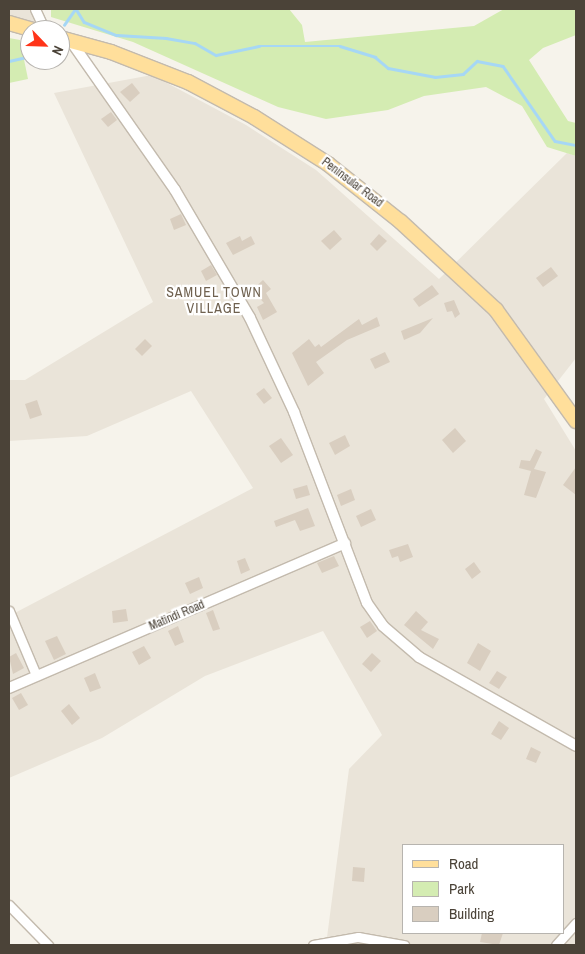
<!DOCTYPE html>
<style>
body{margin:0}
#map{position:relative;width:585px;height:954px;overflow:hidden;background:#f6f3eb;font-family:"Archivo Narrow",sans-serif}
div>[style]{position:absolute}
.residential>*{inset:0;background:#eae4d9}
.green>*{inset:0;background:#d4ecb2}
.stream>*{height:2.5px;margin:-1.25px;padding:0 1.25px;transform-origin:1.25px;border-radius:1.25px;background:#a6d7f5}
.building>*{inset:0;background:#d9cec0}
.roads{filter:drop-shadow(1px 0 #c3baad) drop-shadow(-1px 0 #c3baad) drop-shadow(0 1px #c3baad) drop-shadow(0 -1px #c3baad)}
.minor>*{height:9px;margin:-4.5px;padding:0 4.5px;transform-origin:4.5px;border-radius:4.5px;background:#fff}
.tertiary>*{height:10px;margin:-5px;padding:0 5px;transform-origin:5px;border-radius:5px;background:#fff}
.primary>*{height:14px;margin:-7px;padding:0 7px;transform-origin:7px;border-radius:7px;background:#ffdf9b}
span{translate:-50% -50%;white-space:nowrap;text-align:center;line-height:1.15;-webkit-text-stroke:4.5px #fff;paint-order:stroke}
.street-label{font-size:12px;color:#4b4338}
.neighbourhood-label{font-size:14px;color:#6f614f;letter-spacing:1px}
.frame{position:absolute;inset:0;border:10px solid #4b4338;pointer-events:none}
.legend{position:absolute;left:402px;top:844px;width:162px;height:90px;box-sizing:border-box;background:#fff;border:1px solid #b7b4af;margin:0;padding:6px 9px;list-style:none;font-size:15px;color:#4b4338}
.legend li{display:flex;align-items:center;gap:10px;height:25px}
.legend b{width:25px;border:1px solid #b7b4af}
.north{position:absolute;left:20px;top:20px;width:50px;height:50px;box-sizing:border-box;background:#fff;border:1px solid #b7b4af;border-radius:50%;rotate:114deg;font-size:14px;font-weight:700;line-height:20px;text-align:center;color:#4b4338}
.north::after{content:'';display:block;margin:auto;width:18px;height:22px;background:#ff3419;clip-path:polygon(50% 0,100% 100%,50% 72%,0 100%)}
</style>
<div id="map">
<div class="residential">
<i style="clip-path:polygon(9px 9px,40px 9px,33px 30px,9px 29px)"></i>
<i style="clip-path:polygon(evenodd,152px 75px,246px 125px,316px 170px,439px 279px,567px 153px,576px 156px,576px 358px,544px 399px,576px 451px,576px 945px,326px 945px,349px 769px,382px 735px,323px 631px,205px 676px,102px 738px,9px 778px,9px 616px,253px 488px,191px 391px,87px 436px,9px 441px,9px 380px,25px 380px,153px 302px,54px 93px,152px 75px,404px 845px,564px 845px,564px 933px,404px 933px,404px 845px)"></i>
</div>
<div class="green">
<i style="clip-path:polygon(51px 9px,289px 9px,302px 25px,305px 42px,474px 26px,504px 9px,576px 9px,576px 35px,543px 48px,529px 60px,568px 121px,576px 123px,576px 156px,547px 147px,522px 106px,486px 87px,424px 96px,388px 110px,326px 119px,278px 107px,133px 42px,51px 17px)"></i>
<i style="clip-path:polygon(9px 38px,20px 40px,28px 79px,9px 83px)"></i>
</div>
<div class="stream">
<i style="left:76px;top:9px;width:15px;rotate:58deg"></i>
<i style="left:84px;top:22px;width:35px;rotate:22deg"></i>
<i style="left:117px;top:35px;width:49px;rotate:3.5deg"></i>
<i style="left:166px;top:38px;width:29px;rotate:10deg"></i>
<i style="left:195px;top:43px;width:24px;rotate:30deg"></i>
<i style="left:216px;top:55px;width:44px;rotate:-11.8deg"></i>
<i style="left:259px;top:46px;width:81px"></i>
<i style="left:340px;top:46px;width:37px;rotate:17deg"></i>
<i style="left:375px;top:57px;width:17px;rotate:40deg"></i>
<i style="left:388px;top:68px;width:48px;rotate:10.8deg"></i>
<i style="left:435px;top:77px;width:28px;rotate:-6deg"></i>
<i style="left:463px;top:74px;width:19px;rotate:-43deg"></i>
<i style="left:477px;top:61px;width:26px;rotate:11deg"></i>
<i style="left:503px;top:66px;width:91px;rotate:55.3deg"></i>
<i style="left:555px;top:141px;width:21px;rotate:11deg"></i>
<i style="left:64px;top:25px;width:19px;rotate:-55deg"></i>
<i style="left:9px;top:61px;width:22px;rotate:-13deg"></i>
</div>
<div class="building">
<i style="clip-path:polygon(132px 83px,140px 93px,130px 102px,120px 92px)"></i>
<i style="clip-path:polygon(111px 112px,117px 120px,108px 127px,101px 119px)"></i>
<i style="clip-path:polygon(181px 214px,186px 225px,174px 230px,170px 219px)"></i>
<i style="clip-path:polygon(334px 230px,342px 239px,330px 250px,321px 241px)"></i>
<i style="clip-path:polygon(379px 234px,387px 241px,377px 251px,370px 244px)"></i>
<i style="clip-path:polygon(240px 236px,242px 241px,251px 236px,255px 244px,233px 255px,226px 243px)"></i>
<i style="clip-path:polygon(211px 265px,217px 275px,206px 281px,201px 271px)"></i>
<i style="clip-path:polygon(551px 267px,558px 276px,543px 287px,536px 278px)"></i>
<i style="clip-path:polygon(263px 280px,271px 289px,266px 293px,277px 312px,263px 320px,257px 307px,264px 303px,252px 290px)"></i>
<i style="clip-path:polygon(432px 285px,439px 294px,419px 307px,413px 299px)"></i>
<i style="clip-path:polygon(454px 300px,460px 314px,455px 318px,452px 311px,447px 312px,444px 303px)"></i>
<i style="clip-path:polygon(377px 317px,380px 326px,347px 340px,316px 362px,324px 373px,308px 386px,292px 353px,309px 339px,315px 347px,319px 344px,321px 347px,359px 319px,362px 325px)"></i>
<i style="clip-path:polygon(433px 318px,420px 333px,404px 340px,401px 331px)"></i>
<i style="clip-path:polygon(145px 339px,152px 346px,142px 356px,135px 349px)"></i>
<i style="clip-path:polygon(385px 352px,390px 362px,375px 369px,370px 359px)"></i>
<i style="clip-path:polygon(264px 388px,272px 398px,264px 404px,256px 394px)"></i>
<i style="clip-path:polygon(37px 400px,42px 415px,30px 419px,25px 404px)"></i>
<i style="clip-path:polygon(455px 428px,466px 441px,453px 453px,442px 440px)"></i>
<i style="clip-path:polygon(345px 435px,350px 446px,335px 455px,329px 443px)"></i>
<i style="clip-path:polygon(281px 438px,293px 455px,281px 463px,269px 446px)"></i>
<i style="clip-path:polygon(536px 449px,542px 452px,534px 469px,546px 472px,536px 498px,524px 495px,531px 471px,519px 468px,521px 460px,530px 461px)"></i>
<i style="clip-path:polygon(576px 467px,576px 495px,563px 485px)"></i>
<i style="clip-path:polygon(307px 485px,310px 495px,296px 499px,293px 489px)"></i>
<i style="clip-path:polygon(351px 489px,355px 500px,341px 506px,337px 495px)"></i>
<i style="clip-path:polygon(308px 508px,315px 526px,300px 531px,295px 520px,276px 527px,274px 521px)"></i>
<i style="clip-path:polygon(371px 509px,376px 520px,361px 527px,356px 516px)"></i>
<i style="clip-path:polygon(408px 544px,413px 557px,400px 562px,398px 556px,392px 558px,389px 550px)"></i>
<i style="clip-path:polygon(334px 556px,339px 566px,322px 573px,317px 563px)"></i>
<i style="clip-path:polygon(245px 558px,250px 570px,241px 574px,237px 561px)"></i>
<i style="clip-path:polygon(474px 562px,481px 572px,472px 579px,465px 569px)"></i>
<i style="clip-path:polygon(199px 577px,203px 588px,190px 594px,185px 583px)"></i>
<i style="clip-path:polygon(126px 609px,128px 621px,113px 623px,112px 611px)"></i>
<i style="clip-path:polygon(213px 610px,220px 629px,213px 631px,206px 613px)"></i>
<i style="clip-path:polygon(416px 611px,428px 622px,421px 630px,439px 639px,433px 649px,404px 625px)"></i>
<i style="clip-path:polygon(370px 621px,377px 631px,367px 638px,360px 627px)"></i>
<i style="clip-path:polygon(178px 626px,184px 642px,175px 646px,168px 631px)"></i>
<i style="clip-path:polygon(57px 636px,66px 654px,54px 660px,45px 641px)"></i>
<i style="clip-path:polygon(478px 643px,491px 651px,480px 671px,467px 663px)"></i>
<i style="clip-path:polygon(144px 646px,151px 658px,139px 665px,132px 652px)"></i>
<i style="clip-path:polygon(16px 653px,24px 668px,13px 674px,9px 657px)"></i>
<i style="clip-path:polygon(372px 653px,381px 661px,371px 672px,362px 664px)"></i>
<i style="clip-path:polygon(497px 671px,507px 677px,499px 689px,489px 683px)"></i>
<i style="clip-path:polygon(95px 673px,101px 688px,90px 692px,84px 678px)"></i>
<i style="clip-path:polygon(21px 693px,28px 705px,19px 710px,12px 698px)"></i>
<i style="clip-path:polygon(69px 704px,80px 718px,72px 725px,61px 711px)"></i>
<i style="clip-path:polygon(499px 721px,509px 728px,501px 740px,491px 734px)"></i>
<i style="clip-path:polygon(531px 747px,541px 752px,536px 763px,526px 759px)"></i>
<i style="clip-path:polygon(353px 867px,365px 868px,364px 882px,352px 881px)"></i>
<i style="clip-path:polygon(482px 933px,503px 933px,499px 945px,480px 942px)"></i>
</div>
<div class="roads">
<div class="minor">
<i style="left:35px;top:9px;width:23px;rotate:65deg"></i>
<i style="left:9px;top:611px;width:69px;rotate:67.1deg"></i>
<i style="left:9px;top:905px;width:56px;rotate:45.7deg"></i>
<i style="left:313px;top:945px;width:46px;rotate:-10.1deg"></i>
<i style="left:358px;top:937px;width:47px;rotate:9.9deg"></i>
<i style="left:556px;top:945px;width:30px;rotate:-48deg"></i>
</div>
<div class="tertiary">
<i style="left:70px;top:40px;width:183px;rotate:55deg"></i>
<i style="left:175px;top:190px;width:148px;rotate:59.6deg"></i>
<i style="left:250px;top:318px;width:104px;rotate:64.9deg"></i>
<i style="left:294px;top:412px;width:204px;rotate:69.1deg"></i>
<i style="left:367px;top:603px;width:28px;rotate:55deg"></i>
<i style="left:383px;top:626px;width:48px;rotate:40.7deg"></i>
<i style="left:419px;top:657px;width:180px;rotate:29.5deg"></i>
<i style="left:9px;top:688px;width:366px;rotate:-23.3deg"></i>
</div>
<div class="primary">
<i style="left:9px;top:23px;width:25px;rotate:16deg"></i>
<i style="left:60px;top:38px;width:53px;rotate:15.4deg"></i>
<i style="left:111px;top:52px;width:83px;rotate:21.3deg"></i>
<i style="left:188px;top:82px;width:75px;rotate:27.9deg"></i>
<i style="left:254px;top:117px;width:88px;rotate:32.4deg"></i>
<i style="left:328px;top:164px;width:93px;rotate:38.5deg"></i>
<i style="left:401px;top:222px;width:129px;rotate:42.8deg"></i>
<i style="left:496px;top:310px;width:137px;rotate:54.2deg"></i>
</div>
</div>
<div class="street-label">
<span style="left:352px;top:183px;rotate:37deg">Peninsular Road</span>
<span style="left:177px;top:616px;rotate:-23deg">Matindi Road</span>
</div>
<div class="neighbourhood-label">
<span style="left:214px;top:300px">SAMUEL TOWN<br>VILLAGE</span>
</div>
<div class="frame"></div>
<ul class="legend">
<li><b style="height:6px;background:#ffdf9b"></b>Road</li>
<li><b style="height:14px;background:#d4ecb2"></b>Park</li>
<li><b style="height:14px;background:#d9cec0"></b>Building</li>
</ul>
<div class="north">N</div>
</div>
